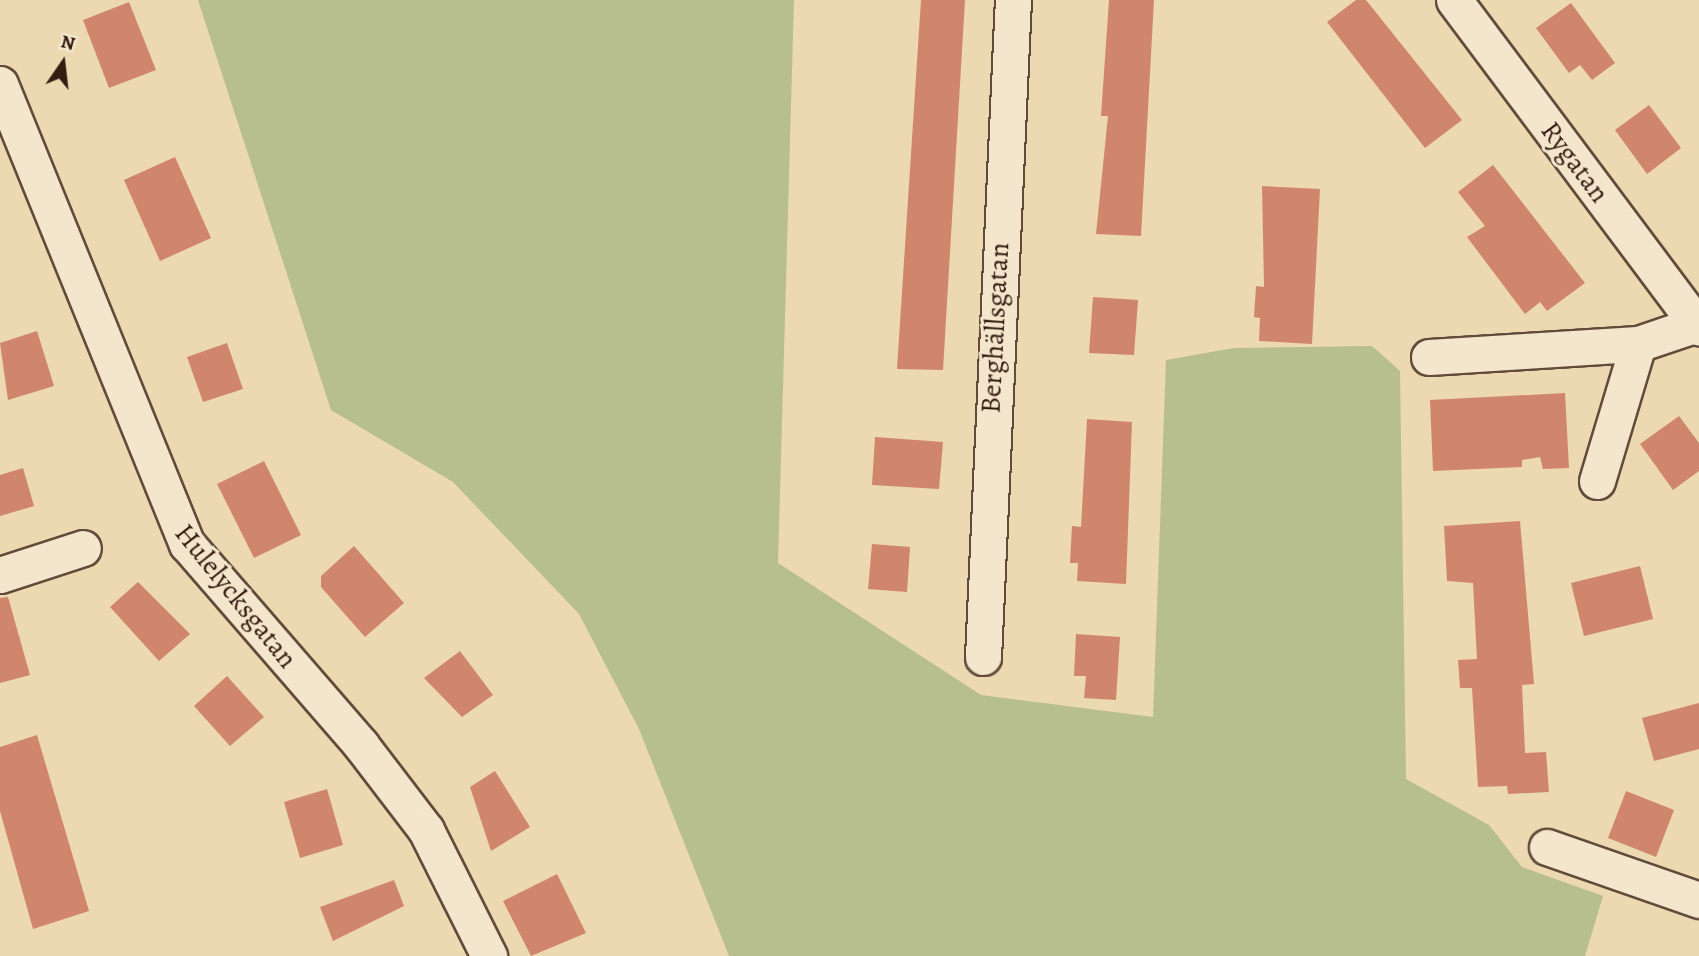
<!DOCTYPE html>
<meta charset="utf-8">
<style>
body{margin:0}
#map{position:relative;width:1699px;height:956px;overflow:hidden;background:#ecd8b1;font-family:Alegreya,serif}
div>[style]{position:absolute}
.green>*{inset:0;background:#b6bf8d}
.building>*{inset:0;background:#cf866c}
.roads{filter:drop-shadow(2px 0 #624b3a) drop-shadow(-2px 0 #624b3a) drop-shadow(0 2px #624b3a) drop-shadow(0 -2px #624b3a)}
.minor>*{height:35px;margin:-17.5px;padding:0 17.5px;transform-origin:17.5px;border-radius:17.5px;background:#f3e6cc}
span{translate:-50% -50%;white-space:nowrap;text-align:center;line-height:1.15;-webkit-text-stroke:6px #f3e6cc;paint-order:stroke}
.street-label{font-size:28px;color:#341c12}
.north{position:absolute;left:28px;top:28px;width:70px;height:70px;-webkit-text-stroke:5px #f3e6cc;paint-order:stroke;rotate:14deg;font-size:19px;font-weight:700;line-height:28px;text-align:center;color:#341c12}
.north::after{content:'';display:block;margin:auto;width:24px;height:32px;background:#341c12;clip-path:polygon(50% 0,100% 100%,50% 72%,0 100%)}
</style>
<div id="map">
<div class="green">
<i style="clip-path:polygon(198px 0,794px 0,778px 563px,981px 695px,1153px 717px,1166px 360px,1234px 348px,1372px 346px,1400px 371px,1406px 779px,1489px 825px,1522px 867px,1603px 896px,1585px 956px,729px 956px,639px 729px,579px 614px,453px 482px,331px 410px)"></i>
</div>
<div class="building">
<i style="clip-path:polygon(921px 0,965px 0,943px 370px,897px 369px)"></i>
<i style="clip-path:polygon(1109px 0,1154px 0,1141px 236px,1096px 234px,1108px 116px,1101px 116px)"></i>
<i style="clip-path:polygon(1356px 0,1366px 0,1462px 120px,1425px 148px,1327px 22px)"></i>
<i style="clip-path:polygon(129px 2px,156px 70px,109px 88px,83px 20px)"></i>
<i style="clip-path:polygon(1571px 3px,1615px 63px,1592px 80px,1580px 65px,1569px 73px,1536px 28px)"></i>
<i style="clip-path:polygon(1649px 105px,1681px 148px,1647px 174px,1615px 130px)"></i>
<i style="clip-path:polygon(175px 157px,211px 238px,160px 261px,124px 180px)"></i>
<i style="clip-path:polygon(1493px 165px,1585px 283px,1547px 311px,1540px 302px,1525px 314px,1467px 237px,1485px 226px,1458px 192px)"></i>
<i style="clip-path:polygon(1262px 186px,1320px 189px,1312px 344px,1259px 341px,1260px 318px,1254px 317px,1256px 286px,1264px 287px)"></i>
<i style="clip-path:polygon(1093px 297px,1138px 300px,1134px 355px,1089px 353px)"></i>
<i style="clip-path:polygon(37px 331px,54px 386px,8px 400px,0 343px)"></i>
<i style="clip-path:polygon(227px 343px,243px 389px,203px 402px,187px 357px)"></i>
<i style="clip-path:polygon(1565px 393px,1569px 468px,1543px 469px,1540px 457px,1522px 460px,1522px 467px,1433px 471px,1430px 400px)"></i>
<i style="clip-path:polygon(1679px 416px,1699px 443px,1699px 471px,1673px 490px,1640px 444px)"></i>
<i style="clip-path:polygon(1087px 419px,1132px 422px,1126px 584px,1077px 581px,1078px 563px,1070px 563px,1072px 526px,1081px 527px)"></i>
<i style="clip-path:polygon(875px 437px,943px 442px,939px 489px,872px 485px)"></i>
<i style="clip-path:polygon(264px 461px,301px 535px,254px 558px,217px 484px)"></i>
<i style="clip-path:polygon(23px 468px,34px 506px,0 516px,0 475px)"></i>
<i style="clip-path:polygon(1520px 521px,1534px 684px,1522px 685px,1525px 753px,1546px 752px,1549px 792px,1508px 794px,1507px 786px,1478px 787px,1472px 688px,1460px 688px,1458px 660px,1477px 659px,1473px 583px,1447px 581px,1444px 526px)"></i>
<i style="clip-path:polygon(872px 544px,910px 547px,907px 592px,868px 589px)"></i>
<i style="clip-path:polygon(354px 546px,404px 603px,365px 637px,321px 587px,321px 576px)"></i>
<i style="clip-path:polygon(1640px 566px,1653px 619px,1584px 636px,1571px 583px)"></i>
<i style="clip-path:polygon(138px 582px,190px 634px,159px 661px,110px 607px)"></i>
<i style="clip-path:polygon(8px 597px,30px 675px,0 683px,0 598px)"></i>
<i style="clip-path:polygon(1076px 634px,1120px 637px,1116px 700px,1084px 698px,1086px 676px,1074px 676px)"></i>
<i style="clip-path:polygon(460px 651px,493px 695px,462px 717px,424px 678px)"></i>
<i style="clip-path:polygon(227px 676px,264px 717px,230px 746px,194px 706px)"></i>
<i style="clip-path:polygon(1699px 703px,1699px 749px,1654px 761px,1642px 718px)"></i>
<i style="clip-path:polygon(37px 735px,89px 911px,33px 929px,0 811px,0 747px)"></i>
<i style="clip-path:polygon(495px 771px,530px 827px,491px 851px,470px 787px)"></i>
<i style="clip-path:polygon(327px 789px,343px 845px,300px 858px,284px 802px)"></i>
<i style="clip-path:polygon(1626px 791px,1674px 810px,1656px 857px,1608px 838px)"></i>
<i style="clip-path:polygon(557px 874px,586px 933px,531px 956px,503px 901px)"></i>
<i style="clip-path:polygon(394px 880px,404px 906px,333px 941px,320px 907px)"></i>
</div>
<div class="roads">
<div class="minor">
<i style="left:1454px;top:0;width:409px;rotate:53.2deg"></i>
<i style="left:0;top:84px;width:497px;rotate:67.9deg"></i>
<i style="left:187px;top:544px;width:266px;rotate:49.1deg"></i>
<i style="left:361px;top:745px;width:107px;rotate:52.6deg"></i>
<i style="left:426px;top:830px;width:141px;rotate:63.4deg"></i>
<i style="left:1429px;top:357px;width:209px;rotate:-3.6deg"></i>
<i style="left:1597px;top:481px;width:143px;rotate:-73.3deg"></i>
<i style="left:1638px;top:344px;width:62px;rotate:-18.7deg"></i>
<i style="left:0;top:575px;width:87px;rotate:-18deg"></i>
<i style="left:983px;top:657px;width:658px;rotate:-87.39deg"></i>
<i style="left:1547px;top:847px;width:161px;rotate:19.2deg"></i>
</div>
</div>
<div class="street-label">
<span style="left:1575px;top:162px;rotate:53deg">Rygatan</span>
<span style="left:995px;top:328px;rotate:-87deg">Berghällsgatan</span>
<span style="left:236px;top:596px;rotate:51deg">Hulelycksgatan</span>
</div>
<div class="north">N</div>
</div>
